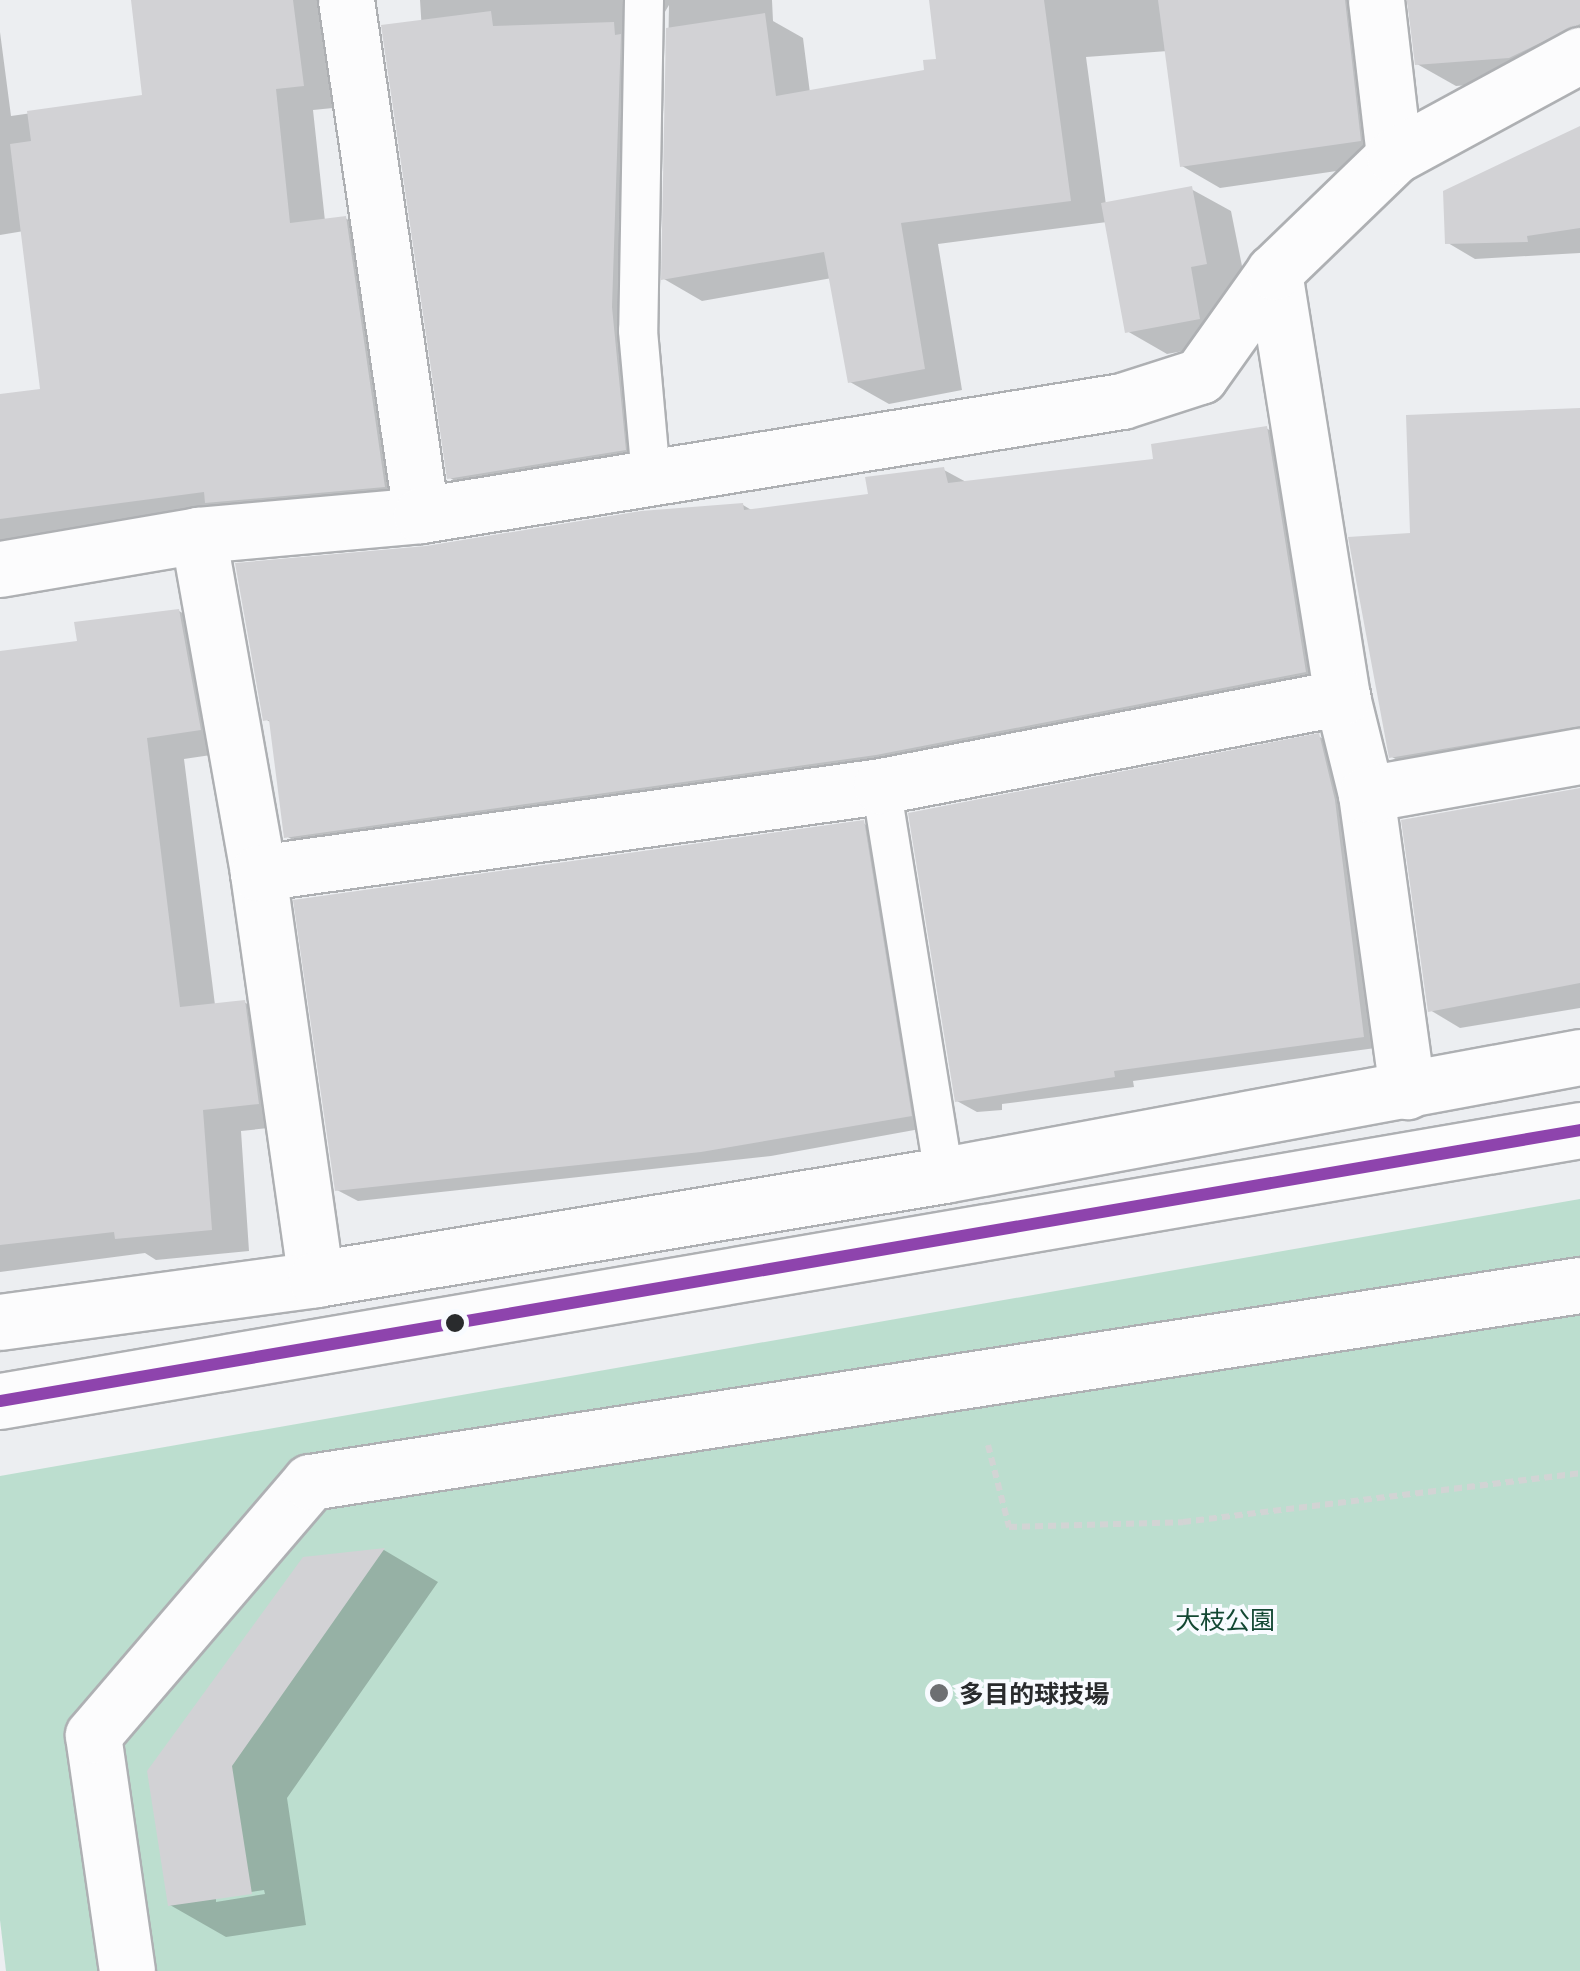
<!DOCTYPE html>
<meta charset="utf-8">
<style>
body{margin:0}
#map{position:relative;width:1580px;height:1971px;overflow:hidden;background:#eceef1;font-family:"Noto Sans","Noto Sans JP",sans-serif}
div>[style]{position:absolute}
.green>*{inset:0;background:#bcdecf}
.shadow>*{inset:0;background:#0003}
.building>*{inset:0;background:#d2d2d5}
.path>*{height:6px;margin-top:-3px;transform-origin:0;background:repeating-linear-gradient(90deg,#d2d4d4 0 8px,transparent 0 13px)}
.roads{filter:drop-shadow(2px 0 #aeb0b3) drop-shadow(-2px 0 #aeb0b3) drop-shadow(0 2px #aeb0b3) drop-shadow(0 -2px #aeb0b3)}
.service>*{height:38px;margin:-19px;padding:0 19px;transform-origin:19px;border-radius:19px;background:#fcfcfd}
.pedestrian>*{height:55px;margin:-27.5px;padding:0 27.5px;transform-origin:27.5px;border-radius:27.5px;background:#fcfcfd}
.minor>*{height:55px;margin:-27.5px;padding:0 27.5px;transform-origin:27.5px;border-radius:27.5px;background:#fcfcfd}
.tertiary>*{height:55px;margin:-27.5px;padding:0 27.5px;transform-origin:27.5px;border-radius:27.5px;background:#fcfcfd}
.bus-1>*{height:12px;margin:-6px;padding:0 6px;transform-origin:6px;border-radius:6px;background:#8e44ad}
.dots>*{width:28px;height:28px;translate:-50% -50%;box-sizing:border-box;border:5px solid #f8fbff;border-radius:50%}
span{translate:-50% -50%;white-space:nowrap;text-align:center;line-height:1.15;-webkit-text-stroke:8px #f8fbff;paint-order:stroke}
.park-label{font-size:25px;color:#134833}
.poi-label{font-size:25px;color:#292b2d;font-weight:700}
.left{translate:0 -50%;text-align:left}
</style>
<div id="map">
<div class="green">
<i style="clip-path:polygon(1580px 1199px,1580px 1971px,6px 1971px,0 1920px,0 1476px)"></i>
</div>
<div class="shadow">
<i style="clip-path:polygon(134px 0,334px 0,343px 107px,313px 110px,325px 221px,345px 218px,384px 240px,422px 508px,0 551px,0 397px,42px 391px,24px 231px,0 235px,0 32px,11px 116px,144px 97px)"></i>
<i style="clip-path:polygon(420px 0,772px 0,773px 21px,803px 38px,810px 93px,927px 72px,939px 61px,942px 0,1393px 0,1398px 162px,1220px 188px,1182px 166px,1168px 51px,1086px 57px,1106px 205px,1191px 189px,1231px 211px,1246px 286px,1238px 341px,1167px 354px,1127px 331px,1107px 222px,938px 244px,962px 390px,889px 404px,850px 382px,832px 278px,702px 301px,664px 279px,669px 5px,659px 22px,650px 330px,663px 471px,488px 500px,450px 478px)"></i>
<i style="clip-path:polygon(1407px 0,1580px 0,1580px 62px,1548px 79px,1456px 86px,1417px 64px)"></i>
<i style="clip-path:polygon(1580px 129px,1580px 253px,1475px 259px,1448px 243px)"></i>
<i style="clip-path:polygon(1580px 411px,1580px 746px,1422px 774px,1392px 757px,1413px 535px)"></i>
<i style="clip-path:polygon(1266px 428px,1292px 443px,1331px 686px,312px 851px,286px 836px,272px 723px,265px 719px,426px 548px,743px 505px,753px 511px,871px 496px,944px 470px,968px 483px,1156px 461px)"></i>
<i style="clip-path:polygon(179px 611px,217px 633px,238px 751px,184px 759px,215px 1005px,244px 1002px,282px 1024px,297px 1125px,241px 1131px,249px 1251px,156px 1260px,145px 1253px,0 1272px,0 653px,80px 643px)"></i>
<i style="clip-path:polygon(1318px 736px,1338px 747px,1383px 1047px,1133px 1081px,1134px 1087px,1002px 1104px,1002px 1110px,977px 1112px,957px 1101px)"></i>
<i style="clip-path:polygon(1580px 790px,1580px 1008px,1460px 1028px,1430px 1010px)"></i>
<i style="clip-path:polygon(863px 823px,884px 835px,931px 1127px,771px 1156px,358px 1201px,337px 1190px)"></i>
<i style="clip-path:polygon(evenodd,384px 1550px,438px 1582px,287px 1798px,306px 1925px,226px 1937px,170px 1905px,305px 1559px,384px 1550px,264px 1890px,265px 1894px,216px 1902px,216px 1897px,264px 1890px)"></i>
</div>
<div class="building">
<i style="clip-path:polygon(131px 0,293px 0,304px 86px,276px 89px,290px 223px,346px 216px,385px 487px,205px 503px,204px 492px,0 519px,0 394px,40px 389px,10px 144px,31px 141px,27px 111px,142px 95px)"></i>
<i style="clip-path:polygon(929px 0,1044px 0,1071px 201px,901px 223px,925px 369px,848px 383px,824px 252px,661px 280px,666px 28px,765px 13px,776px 96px,924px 70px,923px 60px,936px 59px)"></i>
<i style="clip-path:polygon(1158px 0,1345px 0,1361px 141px,1180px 167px)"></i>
<i style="clip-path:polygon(1407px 0,1580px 0,1580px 24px,1509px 58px,1415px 65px)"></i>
<i style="clip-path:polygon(491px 11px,493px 26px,614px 22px,615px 35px,621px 34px,612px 307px,626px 450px,447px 479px,381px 25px)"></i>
<i style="clip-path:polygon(1580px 126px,1580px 228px,1527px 236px,1528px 242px,1445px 244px,1443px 191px)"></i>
<i style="clip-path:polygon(1192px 186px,1207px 264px,1191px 267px,1200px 319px,1125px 333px,1101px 203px)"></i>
<i style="clip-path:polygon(1580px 408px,1580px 726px,1389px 758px,1348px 537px,1410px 533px,1406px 415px)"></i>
<i style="clip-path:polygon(1267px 426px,1306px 672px,876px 755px,284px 838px,269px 720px,263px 721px,235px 563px,426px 546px,641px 511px,743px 503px,744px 510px,868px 494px,865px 477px,944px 467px,948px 483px,1153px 459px,1151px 444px)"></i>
<i style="clip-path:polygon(179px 609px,201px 730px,147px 738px,180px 1007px,245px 1000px,259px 1104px,203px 1110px,212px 1230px,115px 1239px,114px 1232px,0 1245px,0 651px,77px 641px,74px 622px)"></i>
<i style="clip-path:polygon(1319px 733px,1335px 800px,1364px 1037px,1114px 1071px,1115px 1077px,955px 1102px,908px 813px)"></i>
<i style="clip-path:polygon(1580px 788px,1580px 983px,1428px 1012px,1401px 820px)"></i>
<i style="clip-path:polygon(864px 820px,912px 1116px,701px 1152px,335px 1191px,293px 900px)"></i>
<i style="clip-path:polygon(385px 1548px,232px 1766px,252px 1894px,168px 1906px,147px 1771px,303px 1557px)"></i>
</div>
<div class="path">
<i style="left:988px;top:1445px;width:85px;rotate:75.6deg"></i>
<i style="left:1009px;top:1527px;width:174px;rotate:-1.6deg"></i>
<i style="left:1183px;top:1522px;width:400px;rotate:-7deg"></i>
</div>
<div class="roads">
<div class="service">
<i style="left:644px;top:0;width:331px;rotate:91deg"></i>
<i style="left:638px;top:331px;width:148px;rotate:84.9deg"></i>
<i style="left:881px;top:786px;width:394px;rotate:80.8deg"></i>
</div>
<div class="pedestrian">
<i style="left:127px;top:1971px;width:238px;rotate:-98.2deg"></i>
<i style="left:93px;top:1735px;width:333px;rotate:-49.4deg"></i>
<i style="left:310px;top:1482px;width:1285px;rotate:-8.82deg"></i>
</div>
<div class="minor">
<i style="left:346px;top:0;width:520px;rotate:81.71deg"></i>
<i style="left:1376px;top:0;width:157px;rotate:83.4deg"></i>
<i style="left:1274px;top:272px;width:430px;rotate:80.9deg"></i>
<i style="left:1342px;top:697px;width:100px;rotate:76.1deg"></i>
<i style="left:1366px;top:794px;width:300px;rotate:82.1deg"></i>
<i style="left:198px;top:535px;width:343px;rotate:79.9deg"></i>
<i style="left:258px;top:873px;width:410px;rotate:81.9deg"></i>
<i style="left:0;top:569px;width:201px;rotate:-9.7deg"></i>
<i style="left:198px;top:535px;width:224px;rotate:-5.1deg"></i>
<i style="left:421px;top:515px;width:710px;rotate:-9.24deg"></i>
<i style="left:1122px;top:401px;width:82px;rotate:-17.8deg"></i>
<i style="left:1200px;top:376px;width:128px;rotate:-54.6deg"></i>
<i style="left:1274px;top:272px;width:167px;rotate:-44deg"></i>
<i style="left:1394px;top:156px;width:212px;rotate:-28.5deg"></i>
<i style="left:1366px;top:794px;width:217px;rotate:-10.1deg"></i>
<i style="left:258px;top:873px;width:629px;rotate:-7.95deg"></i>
<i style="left:881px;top:786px;width:470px;rotate:-10.9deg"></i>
</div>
<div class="tertiary">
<i style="left:0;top:1322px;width:319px;rotate:-7.7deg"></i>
<i style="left:316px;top:1279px;width:637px;rotate:-9.4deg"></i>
<i style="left:944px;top:1175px;width:647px;rotate:-10.51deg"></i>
<i style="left:0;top:1401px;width:1603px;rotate:-9.73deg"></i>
</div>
</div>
<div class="bus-1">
<i style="left:0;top:1401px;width:1603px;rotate:-9.73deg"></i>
</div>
<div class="dots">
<i style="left:455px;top:1323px;background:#292b2d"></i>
<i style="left:939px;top:1693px;background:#6d6f72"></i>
</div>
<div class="park-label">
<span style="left:1225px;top:1619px">大枝公園</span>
</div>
<div class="poi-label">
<span class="left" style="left:959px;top:1693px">多目的球技場</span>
</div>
</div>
